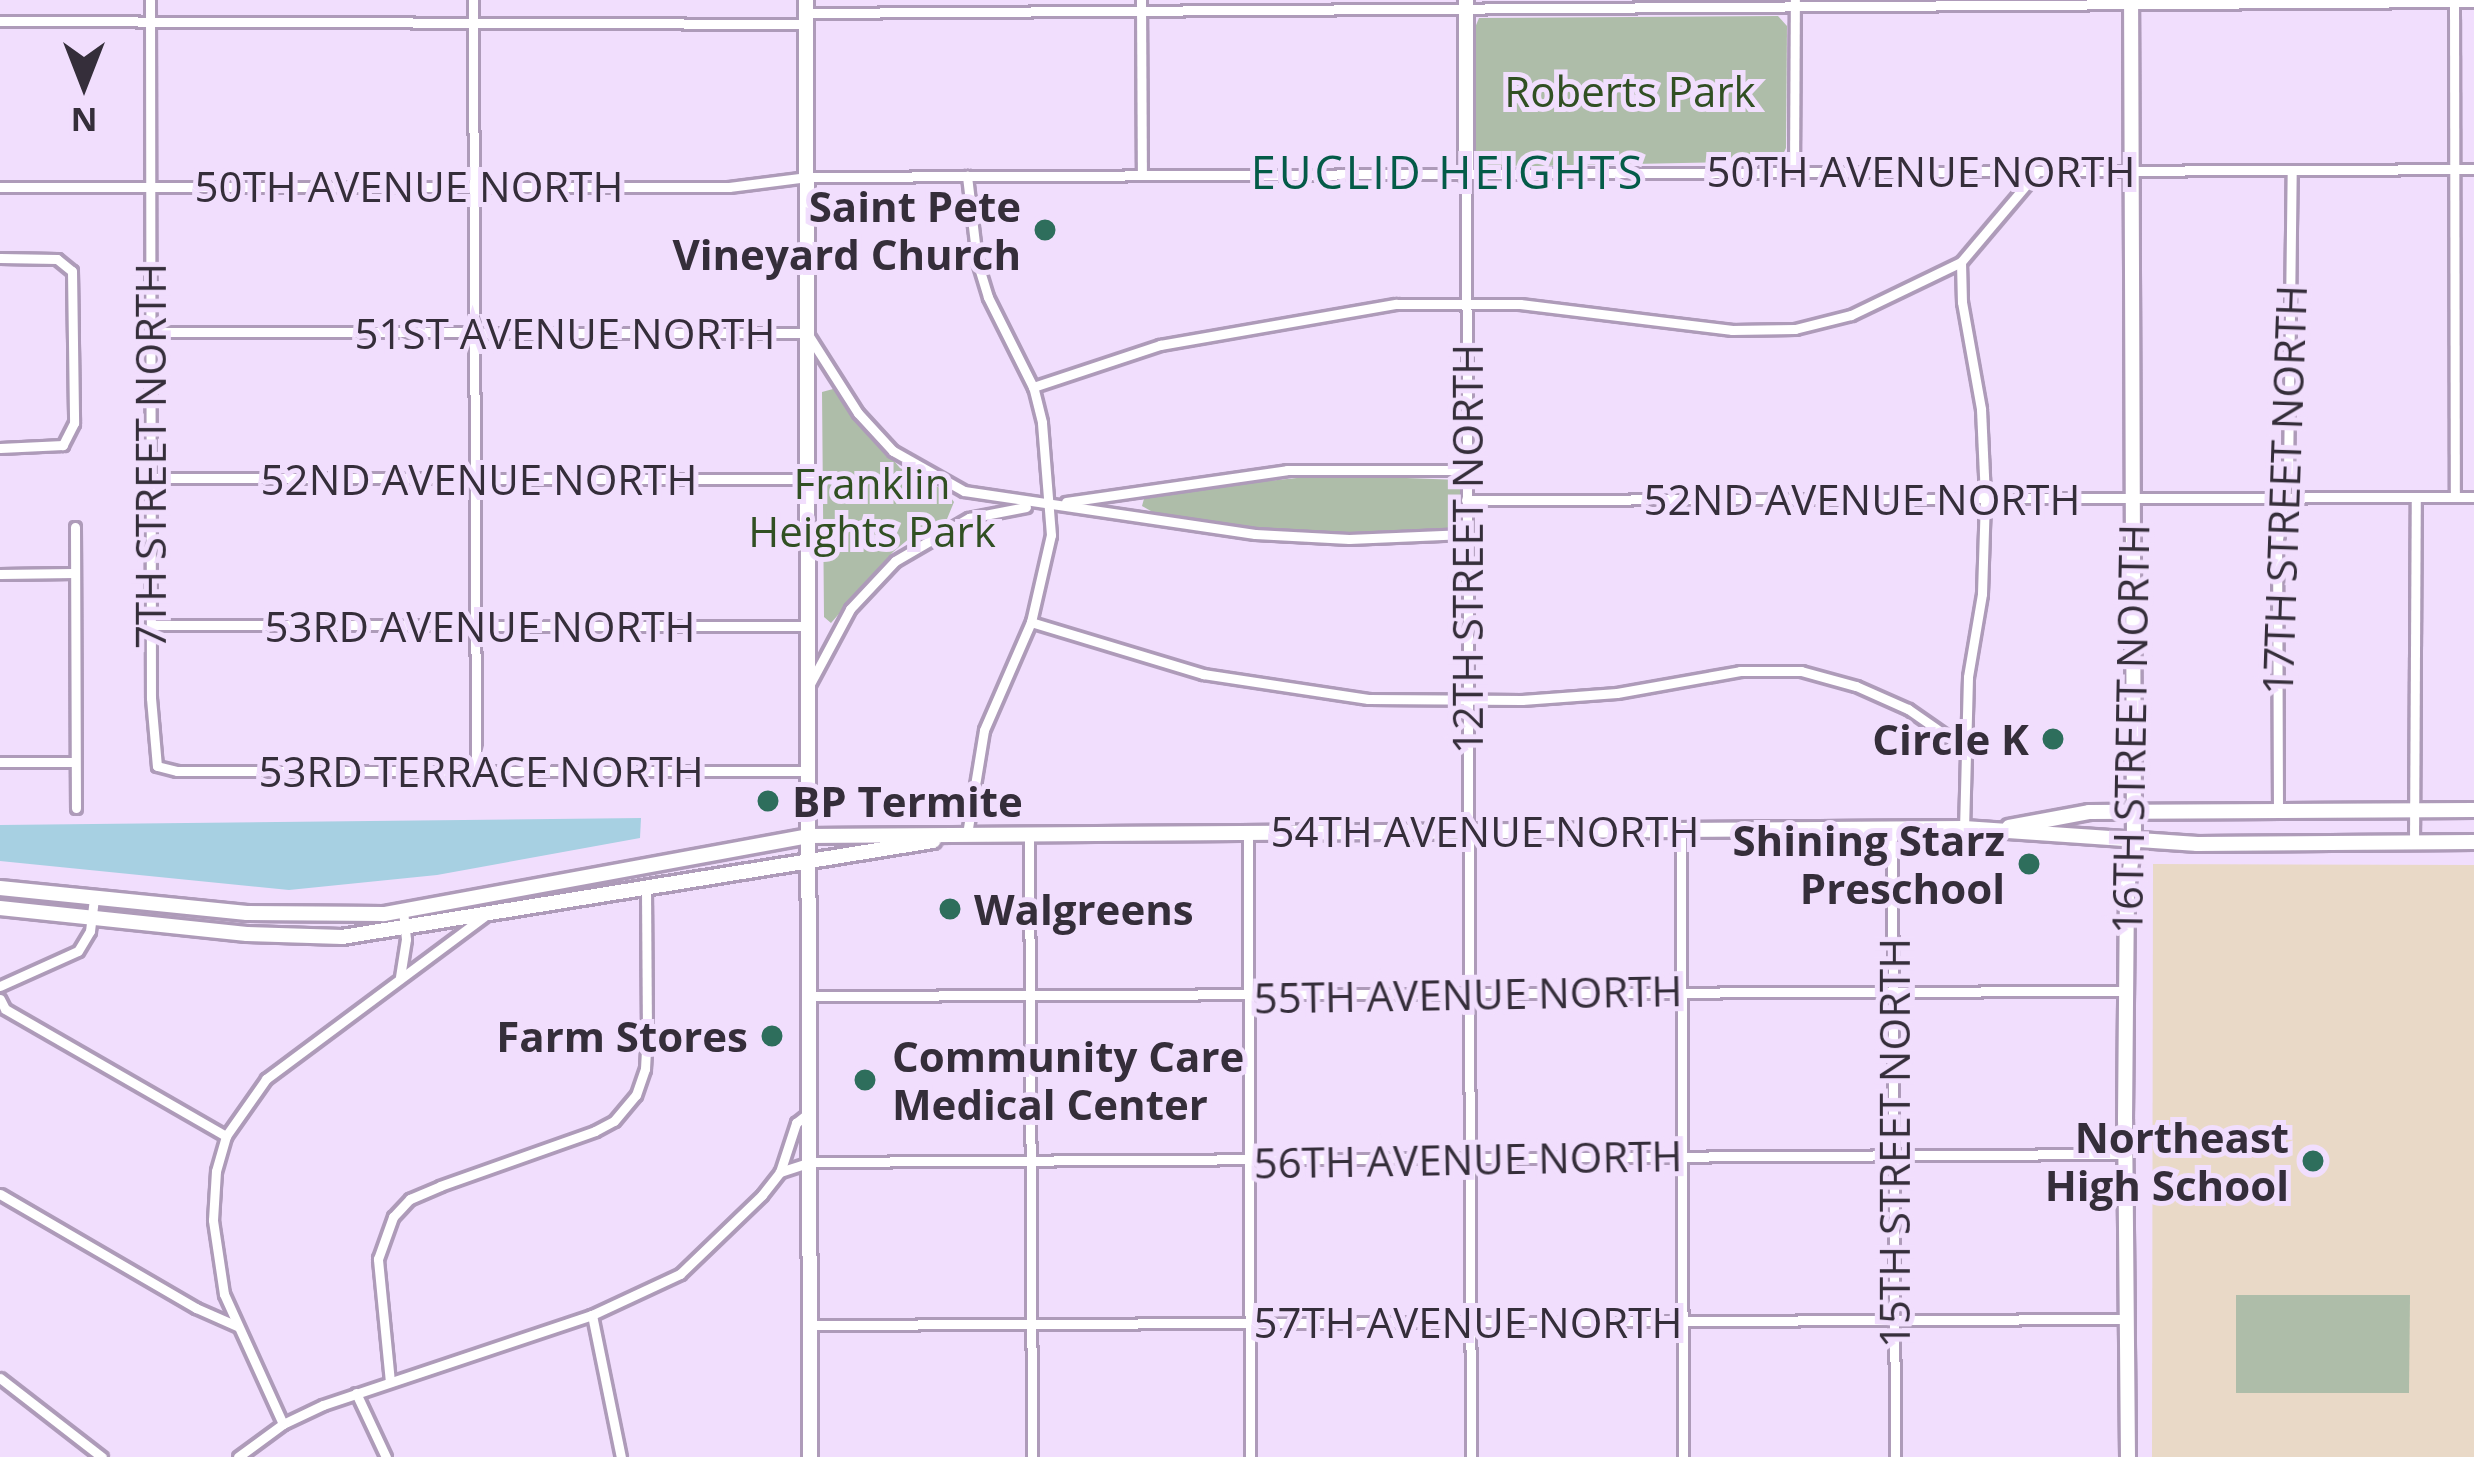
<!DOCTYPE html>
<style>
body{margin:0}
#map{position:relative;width:2474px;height:1457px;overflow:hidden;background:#f1defd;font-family:"Open Sans",sans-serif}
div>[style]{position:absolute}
.education>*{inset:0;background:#e9d9c7}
.green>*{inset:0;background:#aebda9}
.water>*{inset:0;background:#a7d0e2}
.roads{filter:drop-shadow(3px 0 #ae9bb9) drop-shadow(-3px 0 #ae9bb9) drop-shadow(0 3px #ae9bb9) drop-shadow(0 -3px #ae9bb9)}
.street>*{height:9px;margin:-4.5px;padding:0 4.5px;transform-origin:4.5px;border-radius:4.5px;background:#fff}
.secondary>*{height:14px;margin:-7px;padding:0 7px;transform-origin:7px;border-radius:7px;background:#fff}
.dots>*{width:33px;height:33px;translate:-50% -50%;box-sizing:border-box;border:6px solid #f1defd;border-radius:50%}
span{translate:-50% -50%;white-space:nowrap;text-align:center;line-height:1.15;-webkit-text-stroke:10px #f1defd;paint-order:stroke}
.park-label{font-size:42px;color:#315023}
.street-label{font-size:42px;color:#352e3a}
.poi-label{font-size:42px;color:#352e3a;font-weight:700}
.right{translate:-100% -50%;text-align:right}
.left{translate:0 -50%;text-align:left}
.neighbourhood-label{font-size:45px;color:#045b48;letter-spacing:3px}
.north{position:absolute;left:24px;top:24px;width:120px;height:120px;-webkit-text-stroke:9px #f1defd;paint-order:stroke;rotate:180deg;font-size:33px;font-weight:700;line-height:48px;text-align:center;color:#352e3a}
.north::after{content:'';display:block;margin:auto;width:42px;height:54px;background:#352e3a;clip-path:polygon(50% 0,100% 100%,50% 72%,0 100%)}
</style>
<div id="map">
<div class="education">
<i style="clip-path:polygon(2153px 864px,2474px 865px,2474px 1457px,2152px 1457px)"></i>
</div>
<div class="green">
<i style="clip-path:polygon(1778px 16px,1787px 26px,1786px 148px,1780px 161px,1487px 167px,1475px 160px,1474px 30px,1479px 18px)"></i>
<i style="clip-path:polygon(833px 389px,900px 468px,946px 491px,954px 502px,947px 519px,917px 532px,893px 552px,831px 623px,824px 617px,822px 392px)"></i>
<i style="clip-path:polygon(1326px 475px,1460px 480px,1461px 522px,1452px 528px,1329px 533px,1207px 524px,1158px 515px,1142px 506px,1145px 495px,1157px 492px)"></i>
<i style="clip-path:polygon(2236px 1295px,2410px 1295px,2409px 1393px,2236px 1393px)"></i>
</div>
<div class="water">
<i style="clip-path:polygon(641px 818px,640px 838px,437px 875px,289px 890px,0 861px,0 825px)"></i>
</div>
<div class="roads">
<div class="street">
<i style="left:150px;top:0;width:698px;rotate:89.92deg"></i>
<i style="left:151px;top:698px;width:68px;rotate:85deg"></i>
<i style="left:157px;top:766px;width:21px;rotate:14deg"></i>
<i style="left:177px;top:771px;width:630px"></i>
<i style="left:473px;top:0;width:771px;rotate:89.78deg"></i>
<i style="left:1141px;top:0;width:175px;rotate:89.7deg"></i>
<i style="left:2454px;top:0;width:497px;rotate:89.9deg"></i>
<i style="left:806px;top:13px;width:1668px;rotate:-0.38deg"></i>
<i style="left:0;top:21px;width:806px;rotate:0.21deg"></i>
<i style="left:1794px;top:172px;width:172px;rotate:-89.7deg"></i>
<i style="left:1466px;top:175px;width:1282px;rotate:89.78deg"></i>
<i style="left:0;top:187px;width:729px"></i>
<i style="left:729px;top:187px;width:79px;rotate:-7.3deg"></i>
<i style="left:807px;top:177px;width:1667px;rotate:-0.27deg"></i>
<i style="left:0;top:258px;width:57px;rotate:1deg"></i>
<i style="left:57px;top:259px;width:19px;rotate:39deg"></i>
<i style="left:72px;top:271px;width:152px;rotate:89.2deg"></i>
<i style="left:74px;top:423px;width:25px;rotate:117deg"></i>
<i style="left:63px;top:445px;width:63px;rotate:177.3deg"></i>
<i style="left:1961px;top:262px;width:40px;rotate:88.6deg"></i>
<i style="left:1962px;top:302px;width:109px;rotate:79.9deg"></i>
<i style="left:1981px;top:409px;width:89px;rotate:87.4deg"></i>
<i style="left:1985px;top:498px;width:96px;rotate:91.8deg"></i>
<i style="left:1982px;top:594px;width:84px;rotate:99.6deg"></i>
<i style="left:1968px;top:677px;width:151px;rotate:91.5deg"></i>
<i style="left:151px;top:332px;width:656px;rotate:0.09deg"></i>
<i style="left:807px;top:333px;width:95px;rotate:57.5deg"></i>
<i style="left:858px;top:413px;width:52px;rotate:47.4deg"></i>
<i style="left:893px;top:451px;width:81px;rotate:29.4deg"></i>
<i style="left:964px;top:491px;width:294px;rotate:8.4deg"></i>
<i style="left:1255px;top:534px;width:94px;rotate:3deg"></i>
<i style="left:1349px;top:539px;width:117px;rotate:-2.4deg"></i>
<i style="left:1033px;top:387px;width:134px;rotate:-18.3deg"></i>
<i style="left:1160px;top:345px;width:240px;rotate:-9.9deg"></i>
<i style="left:1396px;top:304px;width:124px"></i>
<i style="left:1520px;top:304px;width:214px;rotate:7deg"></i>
<i style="left:1732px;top:330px;width:63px;rotate:-0.9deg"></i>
<i style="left:1795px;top:329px;width:58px;rotate:-14deg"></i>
<i style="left:1851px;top:315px;width:122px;rotate:-25.7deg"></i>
<i style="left:1961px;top:262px;width:119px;rotate:-49.8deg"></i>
<i style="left:151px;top:478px;width:656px;rotate:0.09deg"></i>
<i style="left:1466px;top:500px;width:1008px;rotate:-0.17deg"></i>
<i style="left:1066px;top:502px;width:223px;rotate:-8.2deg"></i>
<i style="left:1287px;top:470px;width:179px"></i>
<i style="left:75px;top:527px;width:281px;rotate:89.8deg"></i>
<i style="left:0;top:574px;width:74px;rotate:-0.8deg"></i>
<i style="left:1031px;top:622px;width:180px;rotate:16.8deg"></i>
<i style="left:1203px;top:674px;width:167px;rotate:8.6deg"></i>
<i style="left:1368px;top:699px;width:154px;rotate:0.4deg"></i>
<i style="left:1522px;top:700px;width:95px;rotate:-4.2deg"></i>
<i style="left:1617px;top:693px;width:125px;rotate:-10.1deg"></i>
<i style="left:1740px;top:671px;width:61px"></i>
<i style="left:1801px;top:671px;width:57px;rotate:15.3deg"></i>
<i style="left:1856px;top:686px;width:57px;rotate:23.9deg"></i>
<i style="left:1908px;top:709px;width:68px;rotate:34.9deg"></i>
<i style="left:151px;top:625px;width:657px;rotate:0.09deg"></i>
<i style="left:810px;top:684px;width:85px;rotate:-61.9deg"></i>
<i style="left:850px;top:609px;width:66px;rotate:-46.8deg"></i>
<i style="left:895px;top:561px;width:86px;rotate:-30.2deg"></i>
<i style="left:969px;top:518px;width:58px;rotate:-10.9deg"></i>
<i style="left:0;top:762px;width:72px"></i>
<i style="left:2278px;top:811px;width:265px;rotate:-90.2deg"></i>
<i style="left:2277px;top:546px;width:71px;rotate:-81.1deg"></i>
<i style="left:2288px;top:476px;width:306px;rotate:-89.3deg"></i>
<i style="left:1892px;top:828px;width:629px;rotate:89.73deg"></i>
<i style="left:1681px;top:829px;width:628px;rotate:89.82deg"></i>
<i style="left:1248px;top:833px;width:624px;rotate:89.82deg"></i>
<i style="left:967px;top:834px;width:105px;rotate:-80.7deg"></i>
<i style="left:984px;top:730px;width:118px;rotate:-66.5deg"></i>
<i style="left:1031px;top:622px;width:89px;rotate:-77.1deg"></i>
<i style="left:1051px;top:535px;width:113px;rotate:-94.6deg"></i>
<i style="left:1042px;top:422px;width:36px;rotate:-104deg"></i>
<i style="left:1033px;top:387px;width:101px;rotate:-116.6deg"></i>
<i style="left:988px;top:297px;width:39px;rotate:-107deg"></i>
<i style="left:977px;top:260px;width:85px;rotate:-96.8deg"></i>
<i style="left:1029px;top:834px;width:623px;rotate:89.72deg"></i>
<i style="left:2414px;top:843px;width:346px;rotate:-89.7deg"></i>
<i style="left:400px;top:977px;width:38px;rotate:-81deg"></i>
<i style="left:406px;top:939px;width:27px;rotate:-96deg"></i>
<i style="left:0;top:986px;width:85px;rotate:-24.2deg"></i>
<i style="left:78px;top:951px;width:23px;rotate:-59deg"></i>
<i style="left:90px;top:931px;width:33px;rotate:-83deg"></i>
<i style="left:809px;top:996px;width:1318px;rotate:-0.22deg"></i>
<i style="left:0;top:999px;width:11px;rotate:63deg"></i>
<i style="left:5px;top:1009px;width:255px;rotate:29.9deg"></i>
<i style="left:780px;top:1172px;width:32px;rotate:-18deg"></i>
<i style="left:810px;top:1162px;width:1315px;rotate:-0.35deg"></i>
<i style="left:0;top:1194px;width:227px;rotate:30.2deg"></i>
<i style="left:196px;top:1308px;width:45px;rotate:23.7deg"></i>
<i style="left:592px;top:1315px;width:145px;rotate:78.5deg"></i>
<i style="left:809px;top:1325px;width:1319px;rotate:-0.26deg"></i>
<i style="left:0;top:1378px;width:129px;rotate:37.8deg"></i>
<i style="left:390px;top:1382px;width:124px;rotate:-95.6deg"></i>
<i style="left:378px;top:1259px;width:45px;rotate:-70.3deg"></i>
<i style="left:393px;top:1217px;width:25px;rotate:-47deg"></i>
<i style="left:410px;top:1199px;width:33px;rotate:-23deg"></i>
<i style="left:440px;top:1186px;width:164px;rotate:-19.5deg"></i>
<i style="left:595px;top:1131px;width:21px;rotate:-28deg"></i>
<i style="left:614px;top:1121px;width:34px;rotate:-50deg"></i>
<i style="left:636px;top:1095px;width:28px;rotate:-71deg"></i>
<i style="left:645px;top:1069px;width:35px;rotate:-87deg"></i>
<i style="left:647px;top:1034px;width:149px;rotate:-90.4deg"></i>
<i style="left:356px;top:1393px;width:71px;rotate:64.9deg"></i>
<i style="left:283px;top:1424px;width:143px;rotate:-114.4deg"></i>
<i style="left:224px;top:1294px;width:75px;rotate:-98.5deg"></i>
<i style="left:213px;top:1220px;width:49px;rotate:-86.5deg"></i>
<i style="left:216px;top:1171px;width:36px;rotate:-74deg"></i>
<i style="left:226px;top:1136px;width:70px;rotate:-54.9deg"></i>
<i style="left:266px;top:1079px;width:271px;rotate:-36.7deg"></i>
<i style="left:238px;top:1457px;width:56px;rotate:-36.3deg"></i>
<i style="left:283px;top:1424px;width:44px;rotate:-25.4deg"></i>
<i style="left:323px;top:1405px;width:284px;rotate:-18.5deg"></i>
<i style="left:592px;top:1315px;width:97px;rotate:-25deg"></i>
<i style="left:680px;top:1274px;width:114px;rotate:-43.9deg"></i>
<i style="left:762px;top:1195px;width:29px;rotate:-52deg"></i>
<i style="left:780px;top:1172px;width:52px;rotate:-71.9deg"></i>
<i style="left:796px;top:1123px;width:16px;rotate:-38deg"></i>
</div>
<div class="secondary">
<i style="left:806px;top:0;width:1457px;rotate:89.84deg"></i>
<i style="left:1466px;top:175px;width:175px;rotate:-90deg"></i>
<i style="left:2009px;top:827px;width:81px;rotate:-10.6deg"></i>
<i style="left:2089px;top:812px;width:385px;rotate:-0.3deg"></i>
<i style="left:0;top:888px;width:248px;rotate:5.8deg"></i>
<i style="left:247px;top:913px;width:137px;rotate:0.4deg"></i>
<i style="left:384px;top:914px;width:431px;rotate:-10.4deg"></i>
<i style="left:808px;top:836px;width:1156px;rotate:-0.4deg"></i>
<i style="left:1964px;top:828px;width:234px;rotate:3.9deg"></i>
<i style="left:2197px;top:844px;width:277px;rotate:-0.4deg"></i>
<i style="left:0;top:908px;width:248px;rotate:6deg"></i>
<i style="left:247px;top:934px;width:95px;rotate:1.8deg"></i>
<i style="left:342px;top:937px;width:599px;rotate:-9.23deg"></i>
<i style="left:2128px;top:1457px;width:338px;rotate:-90.5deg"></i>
<i style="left:2125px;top:1119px;width:229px;rotate:-89.5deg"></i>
<i style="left:2127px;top:890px;width:49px;rotate:-81.7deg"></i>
<i style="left:2134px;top:842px;width:842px;rotate:-90.2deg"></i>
</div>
</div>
<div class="dots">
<i style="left:1045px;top:230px;background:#2e6e5c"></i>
<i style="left:2053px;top:739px;background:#2e6e5c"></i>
<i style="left:768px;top:801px;background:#2e6e5c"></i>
<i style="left:2029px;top:864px;background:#2e6e5c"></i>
<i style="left:950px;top:909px;background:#2e6e5c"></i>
<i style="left:772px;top:1036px;background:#2e6e5c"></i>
<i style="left:865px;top:1080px;background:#2e6e5c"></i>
<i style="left:2313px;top:1161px;background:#2e6e5c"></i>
</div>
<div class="park-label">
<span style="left:1630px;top:91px">Roberts Park</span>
<span style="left:872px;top:507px">Franklin<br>Heights Park</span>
</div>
<div class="street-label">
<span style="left:1921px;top:171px">50TH AVENUE NORTH</span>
<span style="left:409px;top:186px">50TH AVENUE NORTH</span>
<span style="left:565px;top:333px">51ST AVENUE NORTH</span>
<span style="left:150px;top:456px;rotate:-90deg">7TH STREET NORTH</span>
<span style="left:479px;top:479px">52ND AVENUE NORTH</span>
<span style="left:2284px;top:490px;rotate:-88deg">17TH STREET NORTH</span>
<span style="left:1862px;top:499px">52ND AVENUE NORTH</span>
<span style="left:1467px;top:549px;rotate:-90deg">12TH STREET NORTH</span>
<span style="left:480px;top:626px">53RD AVENUE NORTH</span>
<span style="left:2130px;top:729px;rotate:-89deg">16TH STREET NORTH</span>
<span style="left:481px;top:771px">53RD TERRACE NORTH</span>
<span style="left:1485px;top:831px">54TH AVENUE NORTH</span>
<span style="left:1468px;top:994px;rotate:-1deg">55TH AVENUE NORTH</span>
<span style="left:1894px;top:1143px;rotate:-90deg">15TH STREET NORTH</span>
<span style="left:1468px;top:1159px;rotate:-1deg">56TH AVENUE NORTH</span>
<span style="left:1468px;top:1322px">57TH AVENUE NORTH</span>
</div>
<div class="poi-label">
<span class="right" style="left:1021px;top:230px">Saint Pete<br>Vineyard Church</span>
<span class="right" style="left:2029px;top:739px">Circle K</span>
<span class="left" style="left:792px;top:801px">BP Termite</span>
<span class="right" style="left:2005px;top:864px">Shining Starz<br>Preschool</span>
<span class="left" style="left:974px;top:909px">Walgreens</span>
<span class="right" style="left:748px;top:1036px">Farm Stores</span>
<span class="left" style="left:892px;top:1080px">Community Care<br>Medical Center</span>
<span class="right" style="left:2289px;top:1161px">Northeast<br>High School</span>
</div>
<div class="neighbourhood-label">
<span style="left:1448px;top:172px">EUCLID HEIGHTS</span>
</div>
<div class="north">N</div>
</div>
